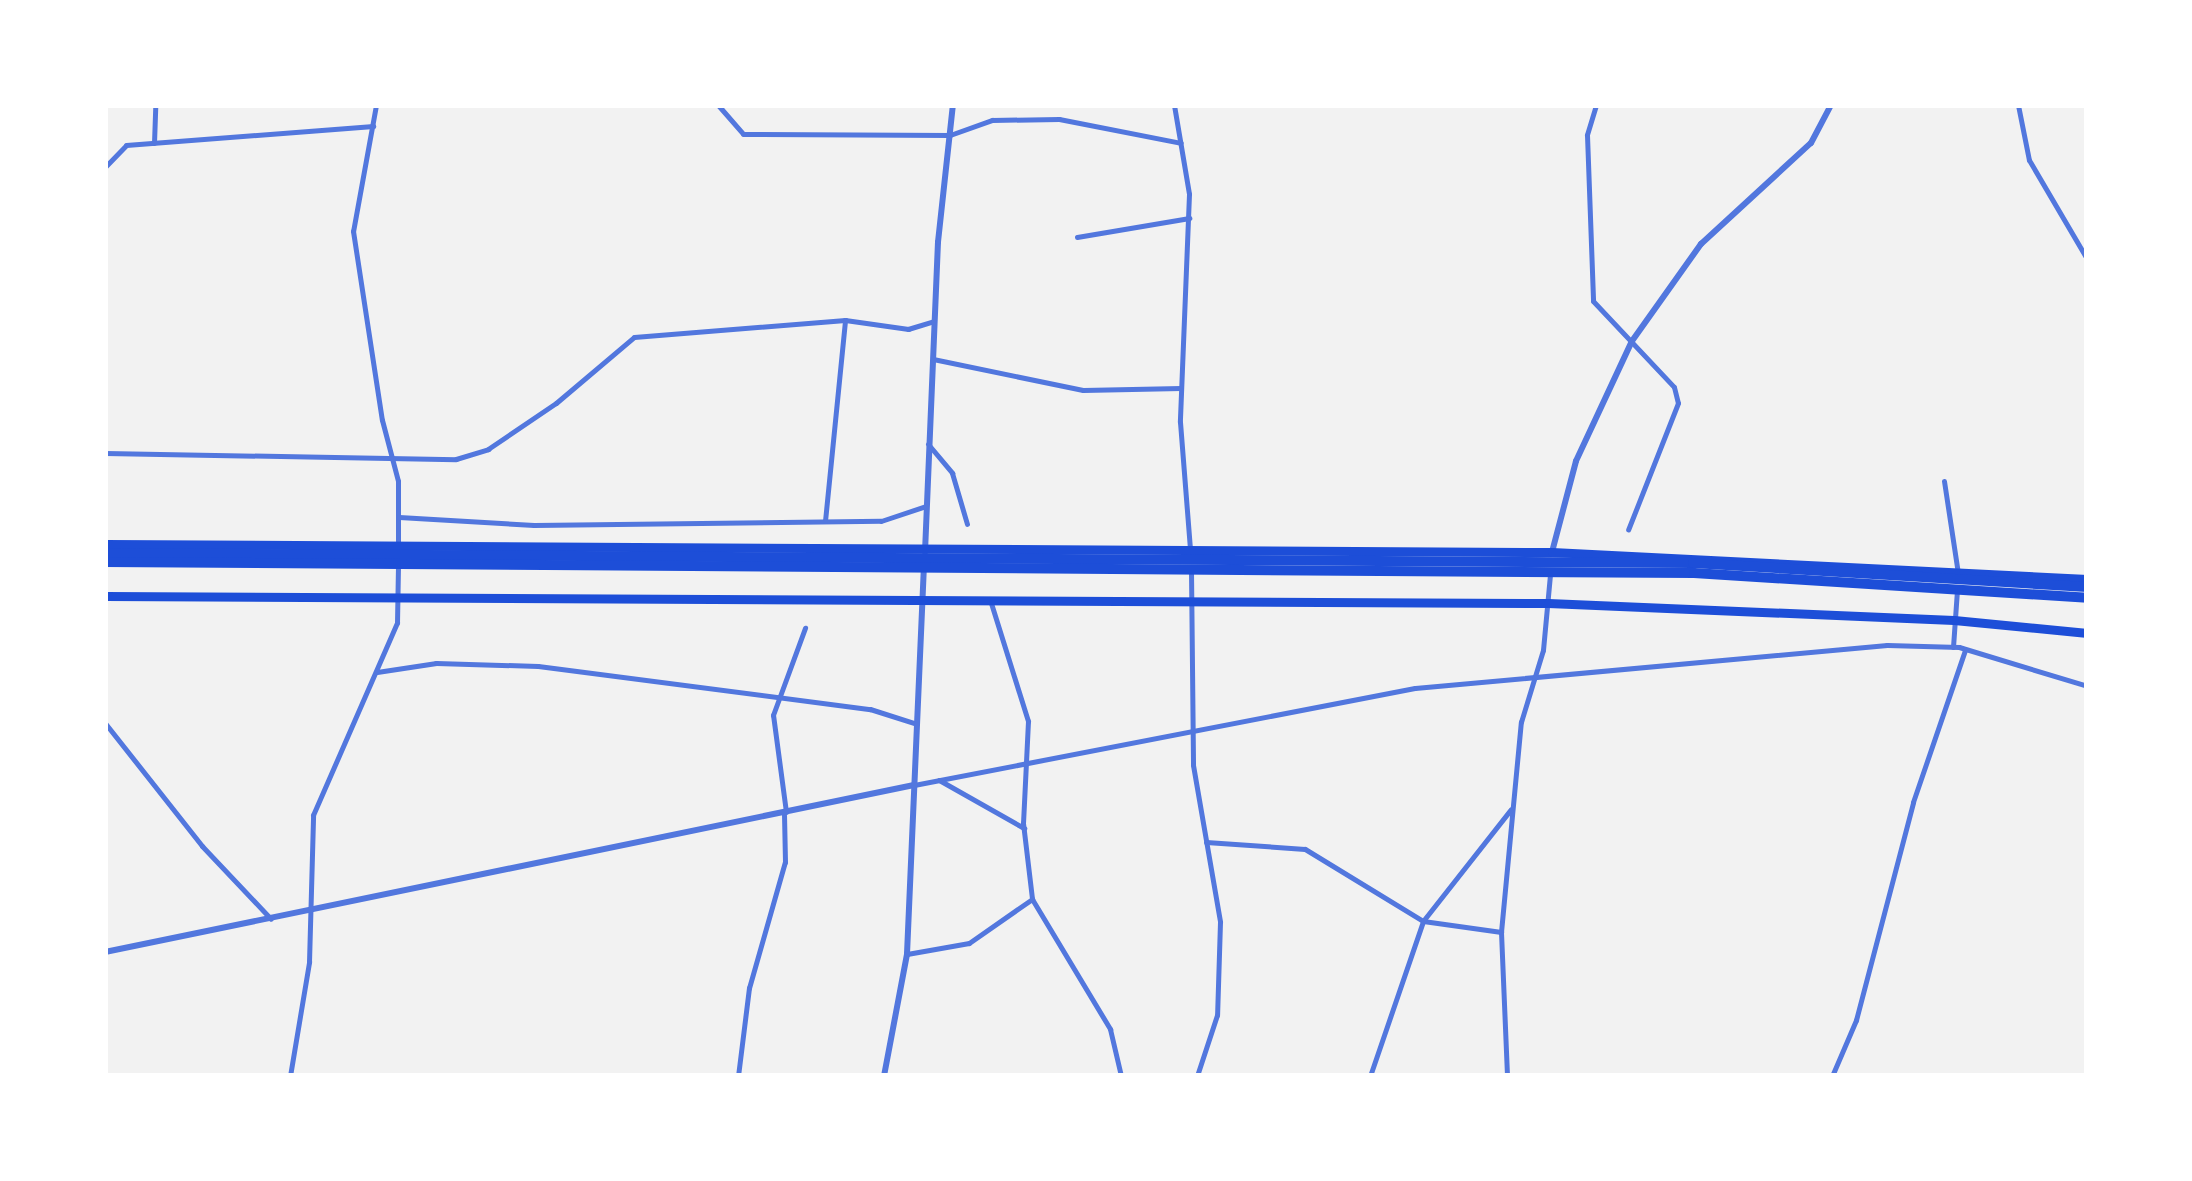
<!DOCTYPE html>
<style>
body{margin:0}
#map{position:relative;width:2192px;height:1181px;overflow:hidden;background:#f2f2f2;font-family:"Titillium Web",sans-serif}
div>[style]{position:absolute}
.minor>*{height:5px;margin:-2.5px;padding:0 2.5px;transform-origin:2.5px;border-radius:2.5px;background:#5277de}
.tertiary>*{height:6px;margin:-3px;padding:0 3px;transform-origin:3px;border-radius:3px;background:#5277de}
.trunk>*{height:9px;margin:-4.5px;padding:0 4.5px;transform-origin:4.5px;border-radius:4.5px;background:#1d4ed8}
.motorway>*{height:10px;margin:-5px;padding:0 5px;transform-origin:5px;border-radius:5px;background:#1d4ed8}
span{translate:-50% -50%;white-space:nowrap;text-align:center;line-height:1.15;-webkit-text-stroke:9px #fff;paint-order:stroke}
.frame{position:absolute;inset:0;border:108px solid #fff;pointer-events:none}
</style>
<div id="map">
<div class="minor">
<i style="left:376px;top:105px;width:128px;rotate:100.3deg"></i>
<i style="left:353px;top:231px;width:191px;rotate:81.3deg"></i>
<i style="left:382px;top:420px;width:63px;rotate:75.3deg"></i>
<i style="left:398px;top:481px;width:64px;rotate:90deg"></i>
<i style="left:718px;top:105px;width:38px;rotate:49deg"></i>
<i style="left:743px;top:134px;width:207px;rotate:0.3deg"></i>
<i style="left:950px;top:135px;width:45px;rotate:-19.7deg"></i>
<i style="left:992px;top:120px;width:67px;rotate:-0.9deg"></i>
<i style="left:1059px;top:119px;width:124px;rotate:11.1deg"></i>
<i style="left:1174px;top:105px;width:90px;rotate:80.4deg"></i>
<i style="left:1189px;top:194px;width:228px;rotate:92.3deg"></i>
<i style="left:1180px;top:422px;width:128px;rotate:85.5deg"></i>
<i style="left:1596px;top:105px;width:31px;rotate:107deg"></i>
<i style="left:1587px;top:135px;width:166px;rotate:87.9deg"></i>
<i style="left:1593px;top:301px;width:118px;rotate:46.7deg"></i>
<i style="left:1674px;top:387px;width:16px;rotate:76deg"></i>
<i style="left:1678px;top:403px;width:136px;rotate:111.5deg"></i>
<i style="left:2018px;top:105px;width:56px;rotate:78.7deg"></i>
<i style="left:2029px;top:160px;width:115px;rotate:59.6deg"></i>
<i style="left:154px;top:143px;width:38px;rotate:-88deg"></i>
<i style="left:105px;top:167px;width:30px;rotate:-46deg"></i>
<i style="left:126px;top:145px;width:248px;rotate:-4.4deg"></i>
<i style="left:1077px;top:237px;width:114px;rotate:-9.6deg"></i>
<i style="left:933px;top:359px;width:153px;rotate:11.7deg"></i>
<i style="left:1083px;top:390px;width:98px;rotate:-1.2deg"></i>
<i style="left:928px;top:444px;width:38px;rotate:50deg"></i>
<i style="left:952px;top:473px;width:53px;rotate:73.6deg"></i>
<i style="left:105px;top:453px;width:351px;rotate:1deg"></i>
<i style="left:456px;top:459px;width:34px;rotate:-17deg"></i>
<i style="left:488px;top:449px;width:82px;rotate:-34.1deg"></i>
<i style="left:556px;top:403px;width:102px;rotate:-40.2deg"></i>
<i style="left:634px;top:337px;width:212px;rotate:-4.6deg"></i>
<i style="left:845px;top:320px;width:64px;rotate:8.1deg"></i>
<i style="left:908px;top:329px;width:27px;rotate:-17deg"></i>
<i style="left:1944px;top:481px;width:94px;rotate:81.4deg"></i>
<i style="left:399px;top:517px;width:135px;rotate:3.4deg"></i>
<i style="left:534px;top:525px;width:347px;rotate:-0.7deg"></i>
<i style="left:881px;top:521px;width:47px;rotate:-18.4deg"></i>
<i style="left:825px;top:521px;width:202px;rotate:-84.3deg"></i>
<i style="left:1191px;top:571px;width:194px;rotate:89.4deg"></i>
<i style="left:1193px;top:765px;width:159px;rotate:80.2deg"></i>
<i style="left:1220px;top:922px;width:93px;rotate:91.8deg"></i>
<i style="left:1217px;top:1015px;width:64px;rotate:108.2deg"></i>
<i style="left:991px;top:603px;width:124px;rotate:72.6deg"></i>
<i style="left:1028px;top:721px;width:102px;rotate:92.8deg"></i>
<i style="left:1023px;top:823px;width:77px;rotate:83.2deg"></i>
<i style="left:1032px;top:899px;width:152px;rotate:59deg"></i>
<i style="left:1110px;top:1029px;width:48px;rotate:76.8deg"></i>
<i style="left:105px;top:625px;width:4px;rotate:-90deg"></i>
<i style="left:1953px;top:647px;width:57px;rotate:-86deg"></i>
<i style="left:377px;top:672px;width:60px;rotate:-8.7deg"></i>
<i style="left:436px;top:663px;width:102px;rotate:1.7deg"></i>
<i style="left:538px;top:666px;width:335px;rotate:7.4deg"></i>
<i style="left:870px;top:709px;width:49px;rotate:17.7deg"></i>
<i style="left:105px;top:723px;width:157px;rotate:51.7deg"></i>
<i style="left:202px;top:846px;width:100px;rotate:46.6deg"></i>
<i style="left:939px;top:780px;width:98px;rotate:29.5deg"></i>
<i style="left:914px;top:785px;width:510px;rotate:-10.96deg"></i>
<i style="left:1415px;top:688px;width:474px;rotate:-5.2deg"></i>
<i style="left:1887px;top:645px;width:72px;rotate:1.6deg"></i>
<i style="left:1959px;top:647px;width:134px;rotate:16.9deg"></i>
<i style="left:786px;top:812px;width:98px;rotate:-97.6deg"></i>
<i style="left:773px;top:715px;width:93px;rotate:-69.8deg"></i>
<i style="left:1206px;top:842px;width:99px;rotate:4deg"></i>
<i style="left:1305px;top:849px;width:138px;rotate:31.4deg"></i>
<i style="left:1423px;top:921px;width:79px;rotate:8deg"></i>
<i style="left:1501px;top:932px;width:144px;rotate:87.6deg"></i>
<i style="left:1501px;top:932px;width:211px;rotate:-84.6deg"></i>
<i style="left:1521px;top:722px;width:75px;rotate:-73deg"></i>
<i style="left:1543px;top:650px;width:76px;rotate:-84.7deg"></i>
<i style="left:907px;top:954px;width:63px;rotate:-10.1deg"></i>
<i style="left:969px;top:943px;width:77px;rotate:-34.9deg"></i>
<i style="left:290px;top:1076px;width:116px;rotate:-80.5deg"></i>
<i style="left:309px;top:962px;width:147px;rotate:-88.4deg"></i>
<i style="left:313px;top:815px;width:210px;rotate:-66.4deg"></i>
<i style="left:397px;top:623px;width:57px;rotate:-89deg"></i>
<i style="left:738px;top:1076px;width:89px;rotate:-82.9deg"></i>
<i style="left:749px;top:988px;width:131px;rotate:-74.1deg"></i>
<i style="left:785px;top:862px;width:47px;rotate:-91.2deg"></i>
<i style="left:1370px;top:1076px;width:164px;rotate:-71.1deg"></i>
<i style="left:1423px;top:921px;width:142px;rotate:-51.8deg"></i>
<i style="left:1832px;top:1076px;width:61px;rotate:-66.8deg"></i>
<i style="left:1856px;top:1020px;width:225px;rotate:-75.3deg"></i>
<i style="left:1913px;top:802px;width:161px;rotate:-71.1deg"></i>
</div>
<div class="tertiary">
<i style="left:925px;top:552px;width:310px;rotate:-87.6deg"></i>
<i style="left:938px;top:242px;width:138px;rotate:-83.8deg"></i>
<i style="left:1552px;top:552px;width:94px;rotate:-75.2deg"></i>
<i style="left:1576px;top:461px;width:132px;rotate:-65deg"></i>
<i style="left:1632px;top:341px;width:119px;rotate:-54.6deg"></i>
<i style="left:1701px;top:244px;width:149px;rotate:-42.6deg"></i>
<i style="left:1811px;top:143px;width:43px;rotate:-62.2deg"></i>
<i style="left:105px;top:952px;width:826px;rotate:-11.66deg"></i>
<i style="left:884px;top:1076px;width:124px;rotate:-79.3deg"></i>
<i style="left:907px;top:954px;width:389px;rotate:-87.5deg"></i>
</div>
<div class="trunk">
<i style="left:105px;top:544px;width:1447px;rotate:0.32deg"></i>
<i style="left:1552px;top:552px;width:536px;rotate:2.89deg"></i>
<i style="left:105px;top:596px;width:1443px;rotate:0.28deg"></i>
<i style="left:1548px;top:603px;width:406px;rotate:2.4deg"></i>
<i style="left:1954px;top:620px;width:134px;rotate:5.6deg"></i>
</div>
<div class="motorway">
<i style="left:105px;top:553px;width:1588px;rotate:0.36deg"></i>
<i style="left:1693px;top:563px;width:395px;rotate:3.5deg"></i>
<i style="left:105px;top:562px;width:1589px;rotate:0.4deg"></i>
<i style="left:1694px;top:573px;width:394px;rotate:3.6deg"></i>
</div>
<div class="frame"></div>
</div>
